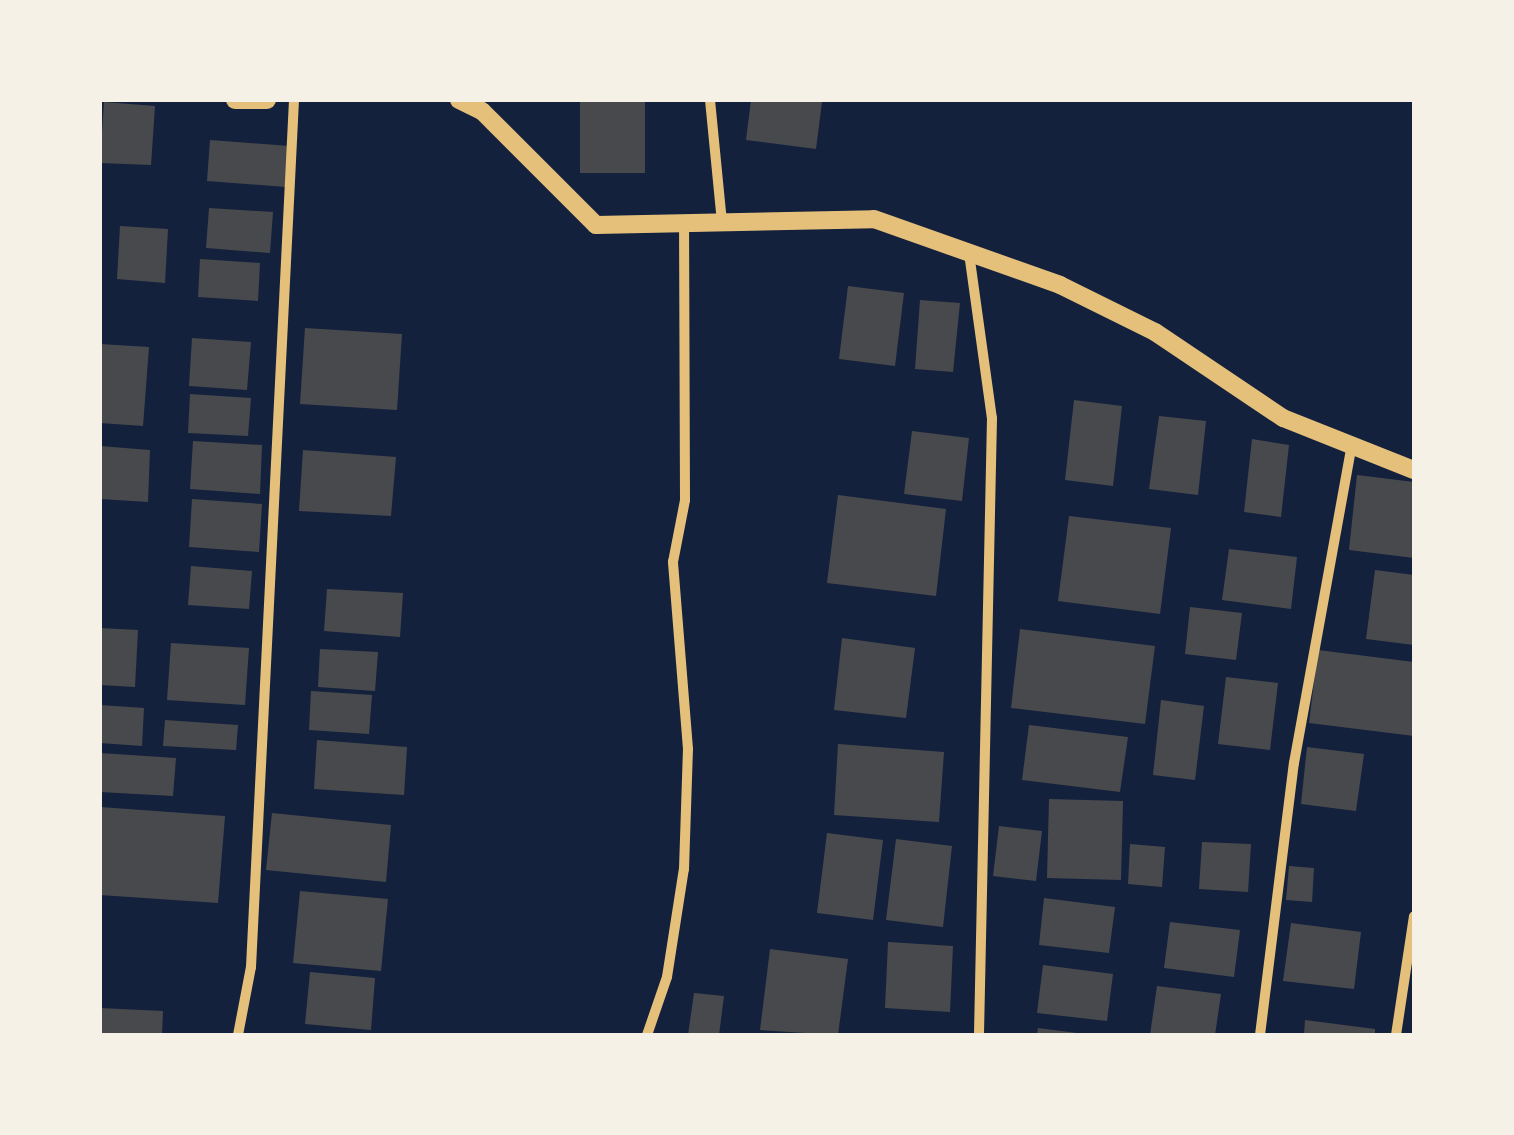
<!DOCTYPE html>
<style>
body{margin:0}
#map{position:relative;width:1514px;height:1135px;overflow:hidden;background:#14213d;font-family:Overpass,sans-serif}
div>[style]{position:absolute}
.building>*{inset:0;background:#48494c}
.minor>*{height:10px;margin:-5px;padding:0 5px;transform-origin:5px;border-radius:5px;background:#e5c07b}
.tertiary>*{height:18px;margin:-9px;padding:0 9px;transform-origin:9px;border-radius:9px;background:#e5c07b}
span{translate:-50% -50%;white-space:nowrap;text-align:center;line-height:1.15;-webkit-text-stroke:8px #f6f1e7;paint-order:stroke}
.frame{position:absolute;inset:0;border:102px solid #f6f1e7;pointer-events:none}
</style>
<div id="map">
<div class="building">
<i style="clip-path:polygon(580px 100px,645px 100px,645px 173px,580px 173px)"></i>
<i style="clip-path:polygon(751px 100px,822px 102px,816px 149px,746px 140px)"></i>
<i style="clip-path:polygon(104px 102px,155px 106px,151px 165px,100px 163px)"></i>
<i style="clip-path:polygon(210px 140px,289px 146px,286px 187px,207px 181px)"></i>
<i style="clip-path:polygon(209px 208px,273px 212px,270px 253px,206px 248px)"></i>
<i style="clip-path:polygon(120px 226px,168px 229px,165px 283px,117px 279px)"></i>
<i style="clip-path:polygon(200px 259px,260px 263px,258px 301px,198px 297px)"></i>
<i style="clip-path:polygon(848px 286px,904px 293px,895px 366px,839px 359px)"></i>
<i style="clip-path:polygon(920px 300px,960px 303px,953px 372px,915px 369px)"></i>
<i style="clip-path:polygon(305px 328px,402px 334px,397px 410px,300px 404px)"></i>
<i style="clip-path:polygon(192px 338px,251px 342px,247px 390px,189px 386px)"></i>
<i style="clip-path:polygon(100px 344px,149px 347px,143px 426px,100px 423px)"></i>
<i style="clip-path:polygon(190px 394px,251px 398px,248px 436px,188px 433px)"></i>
<i style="clip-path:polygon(1074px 400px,1122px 406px,1113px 486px,1065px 480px)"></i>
<i style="clip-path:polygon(1159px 416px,1206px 421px,1198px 495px,1149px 489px)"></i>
<i style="clip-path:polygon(912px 431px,969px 438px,962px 501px,904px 494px)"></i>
<i style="clip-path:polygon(1252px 439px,1289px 445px,1281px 517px,1244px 512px)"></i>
<i style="clip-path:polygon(193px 441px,262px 445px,260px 494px,190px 489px)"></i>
<i style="clip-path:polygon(100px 446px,150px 450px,148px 502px,100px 499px)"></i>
<i style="clip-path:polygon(303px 450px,396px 457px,391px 516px,299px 511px)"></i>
<i style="clip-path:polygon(1357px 475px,1414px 482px,1414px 558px,1349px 550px)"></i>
<i style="clip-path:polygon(838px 495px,946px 509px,936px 596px,827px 583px)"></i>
<i style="clip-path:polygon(192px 499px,262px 504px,259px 552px,189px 547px)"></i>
<i style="clip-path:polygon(1069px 516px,1171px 528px,1160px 614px,1058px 601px)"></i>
<i style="clip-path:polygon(1229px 549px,1297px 557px,1291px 609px,1222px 600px)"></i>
<i style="clip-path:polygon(191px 566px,252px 571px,249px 609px,188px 605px)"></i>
<i style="clip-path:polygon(1375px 570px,1414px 575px,1414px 645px,1366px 639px)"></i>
<i style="clip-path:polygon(327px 589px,403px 593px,400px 637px,324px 631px)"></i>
<i style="clip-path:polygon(1190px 607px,1242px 613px,1236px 660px,1185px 654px)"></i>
<i style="clip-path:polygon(100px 628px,138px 630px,135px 687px,100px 685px)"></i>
<i style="clip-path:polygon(1020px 629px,1155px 646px,1145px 724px,1011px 708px)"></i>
<i style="clip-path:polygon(842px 638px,915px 648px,906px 718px,834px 710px)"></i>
<i style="clip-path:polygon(171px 643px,249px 648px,245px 705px,167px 700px)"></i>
<i style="clip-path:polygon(320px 649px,378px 652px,375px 691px,318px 687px)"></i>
<i style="clip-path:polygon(1318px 650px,1414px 662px,1414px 736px,1309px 723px)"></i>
<i style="clip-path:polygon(1226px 677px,1278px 683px,1270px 750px,1218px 744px)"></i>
<i style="clip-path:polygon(311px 691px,372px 695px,369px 734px,309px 730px)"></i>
<i style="clip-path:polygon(1161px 700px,1204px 706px,1195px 780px,1153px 775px)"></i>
<i style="clip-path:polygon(100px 705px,144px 708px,142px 746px,100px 743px)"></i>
<i style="clip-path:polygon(165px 720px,238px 725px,236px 750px,163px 746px)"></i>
<i style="clip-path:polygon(1029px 725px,1128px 737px,1120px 792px,1022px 780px)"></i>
<i style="clip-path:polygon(317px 740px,407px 747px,404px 795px,314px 789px)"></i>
<i style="clip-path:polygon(838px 744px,944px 752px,939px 822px,834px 815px)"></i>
<i style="clip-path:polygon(1307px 747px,1364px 754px,1356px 811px,1301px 804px)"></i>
<i style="clip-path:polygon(100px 753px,176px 758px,173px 796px,100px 792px)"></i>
<i style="clip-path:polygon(1049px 799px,1123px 801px,1121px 880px,1047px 878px)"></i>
<i style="clip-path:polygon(100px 807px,225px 816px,218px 903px,100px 895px)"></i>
<i style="clip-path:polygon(272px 813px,391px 825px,386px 882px,266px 870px)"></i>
<i style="clip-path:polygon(999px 826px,1042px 831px,1036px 881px,993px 876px)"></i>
<i style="clip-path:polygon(827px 833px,883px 840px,873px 920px,817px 913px)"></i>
<i style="clip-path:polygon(896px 839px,952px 846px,943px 927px,886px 920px)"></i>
<i style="clip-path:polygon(1202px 842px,1251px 844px,1248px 892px,1199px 889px)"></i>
<i style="clip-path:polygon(1130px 844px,1165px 847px,1162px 887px,1128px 884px)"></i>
<i style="clip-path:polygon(1289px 866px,1314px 868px,1312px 902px,1286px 900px)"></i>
<i style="clip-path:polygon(300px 891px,388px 899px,381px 971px,293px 963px)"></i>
<i style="clip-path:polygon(1044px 898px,1115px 907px,1109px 953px,1039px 945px)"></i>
<i style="clip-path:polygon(1170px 922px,1240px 930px,1234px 977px,1164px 968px)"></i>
<i style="clip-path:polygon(1291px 923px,1361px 932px,1354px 989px,1283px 981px)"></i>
<i style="clip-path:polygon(888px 942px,953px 946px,950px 1012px,885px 1008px)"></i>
<i style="clip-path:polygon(770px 949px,848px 959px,838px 1035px,760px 1030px)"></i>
<i style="clip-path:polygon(1043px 965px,1113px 974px,1107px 1021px,1037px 1013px)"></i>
<i style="clip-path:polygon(310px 972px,375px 978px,371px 1030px,305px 1024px)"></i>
<i style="clip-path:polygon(1157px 986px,1221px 994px,1215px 1035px,1150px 1035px)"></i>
<i style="clip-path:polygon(694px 993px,724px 996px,719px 1035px,688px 1035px)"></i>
<i style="clip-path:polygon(100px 1008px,163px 1011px,162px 1035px,100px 1035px)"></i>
<i style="clip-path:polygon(1305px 1020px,1375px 1029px,1375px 1035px,1304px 1035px)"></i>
<i style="clip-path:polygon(1038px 1028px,1077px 1033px,1077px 1035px,1037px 1035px)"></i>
</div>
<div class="minor">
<i style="left:710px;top:100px;width:123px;rotate:84.4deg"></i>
<i style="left:969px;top:253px;width:167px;rotate:82.1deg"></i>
<i style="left:992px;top:418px;width:617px;rotate:91.21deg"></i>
<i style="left:238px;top:1035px;width:69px;rotate:-79.2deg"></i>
<i style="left:251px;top:967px;width:868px;rotate:-87.16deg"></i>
<i style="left:647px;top:1035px;width:61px;rotate:-71deg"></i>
<i style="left:667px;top:977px;width:109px;rotate:-81.1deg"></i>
<i style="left:684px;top:869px;width:120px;rotate:-88.1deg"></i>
<i style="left:688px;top:749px;width:188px;rotate:-94.6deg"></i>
<i style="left:673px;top:562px;width:63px;rotate:-79deg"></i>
<i style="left:685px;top:500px;width:273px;rotate:-90.2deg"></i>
<i style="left:1260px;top:1035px;width:274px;rotate:-82.9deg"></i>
<i style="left:1294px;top:763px;width:320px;rotate:-79.7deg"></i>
<i style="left:1396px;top:1035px;width:120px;rotate:-81.4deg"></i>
</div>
<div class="tertiary">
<i style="left:235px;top:100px;width:32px"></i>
<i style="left:459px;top:100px;width:25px;rotate:26deg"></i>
<i style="left:482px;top:111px;width:161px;rotate:45deg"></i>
<i style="left:596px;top:225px;width:278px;rotate:-1.2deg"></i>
<i style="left:874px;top:219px;width:197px;rotate:19.5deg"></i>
<i style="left:1060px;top:285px;width:106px;rotate:26.3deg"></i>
<i style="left:1155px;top:332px;width:154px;rotate:33.9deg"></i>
<i style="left:1283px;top:418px;width:141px;rotate:21.7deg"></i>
</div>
<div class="frame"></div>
</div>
